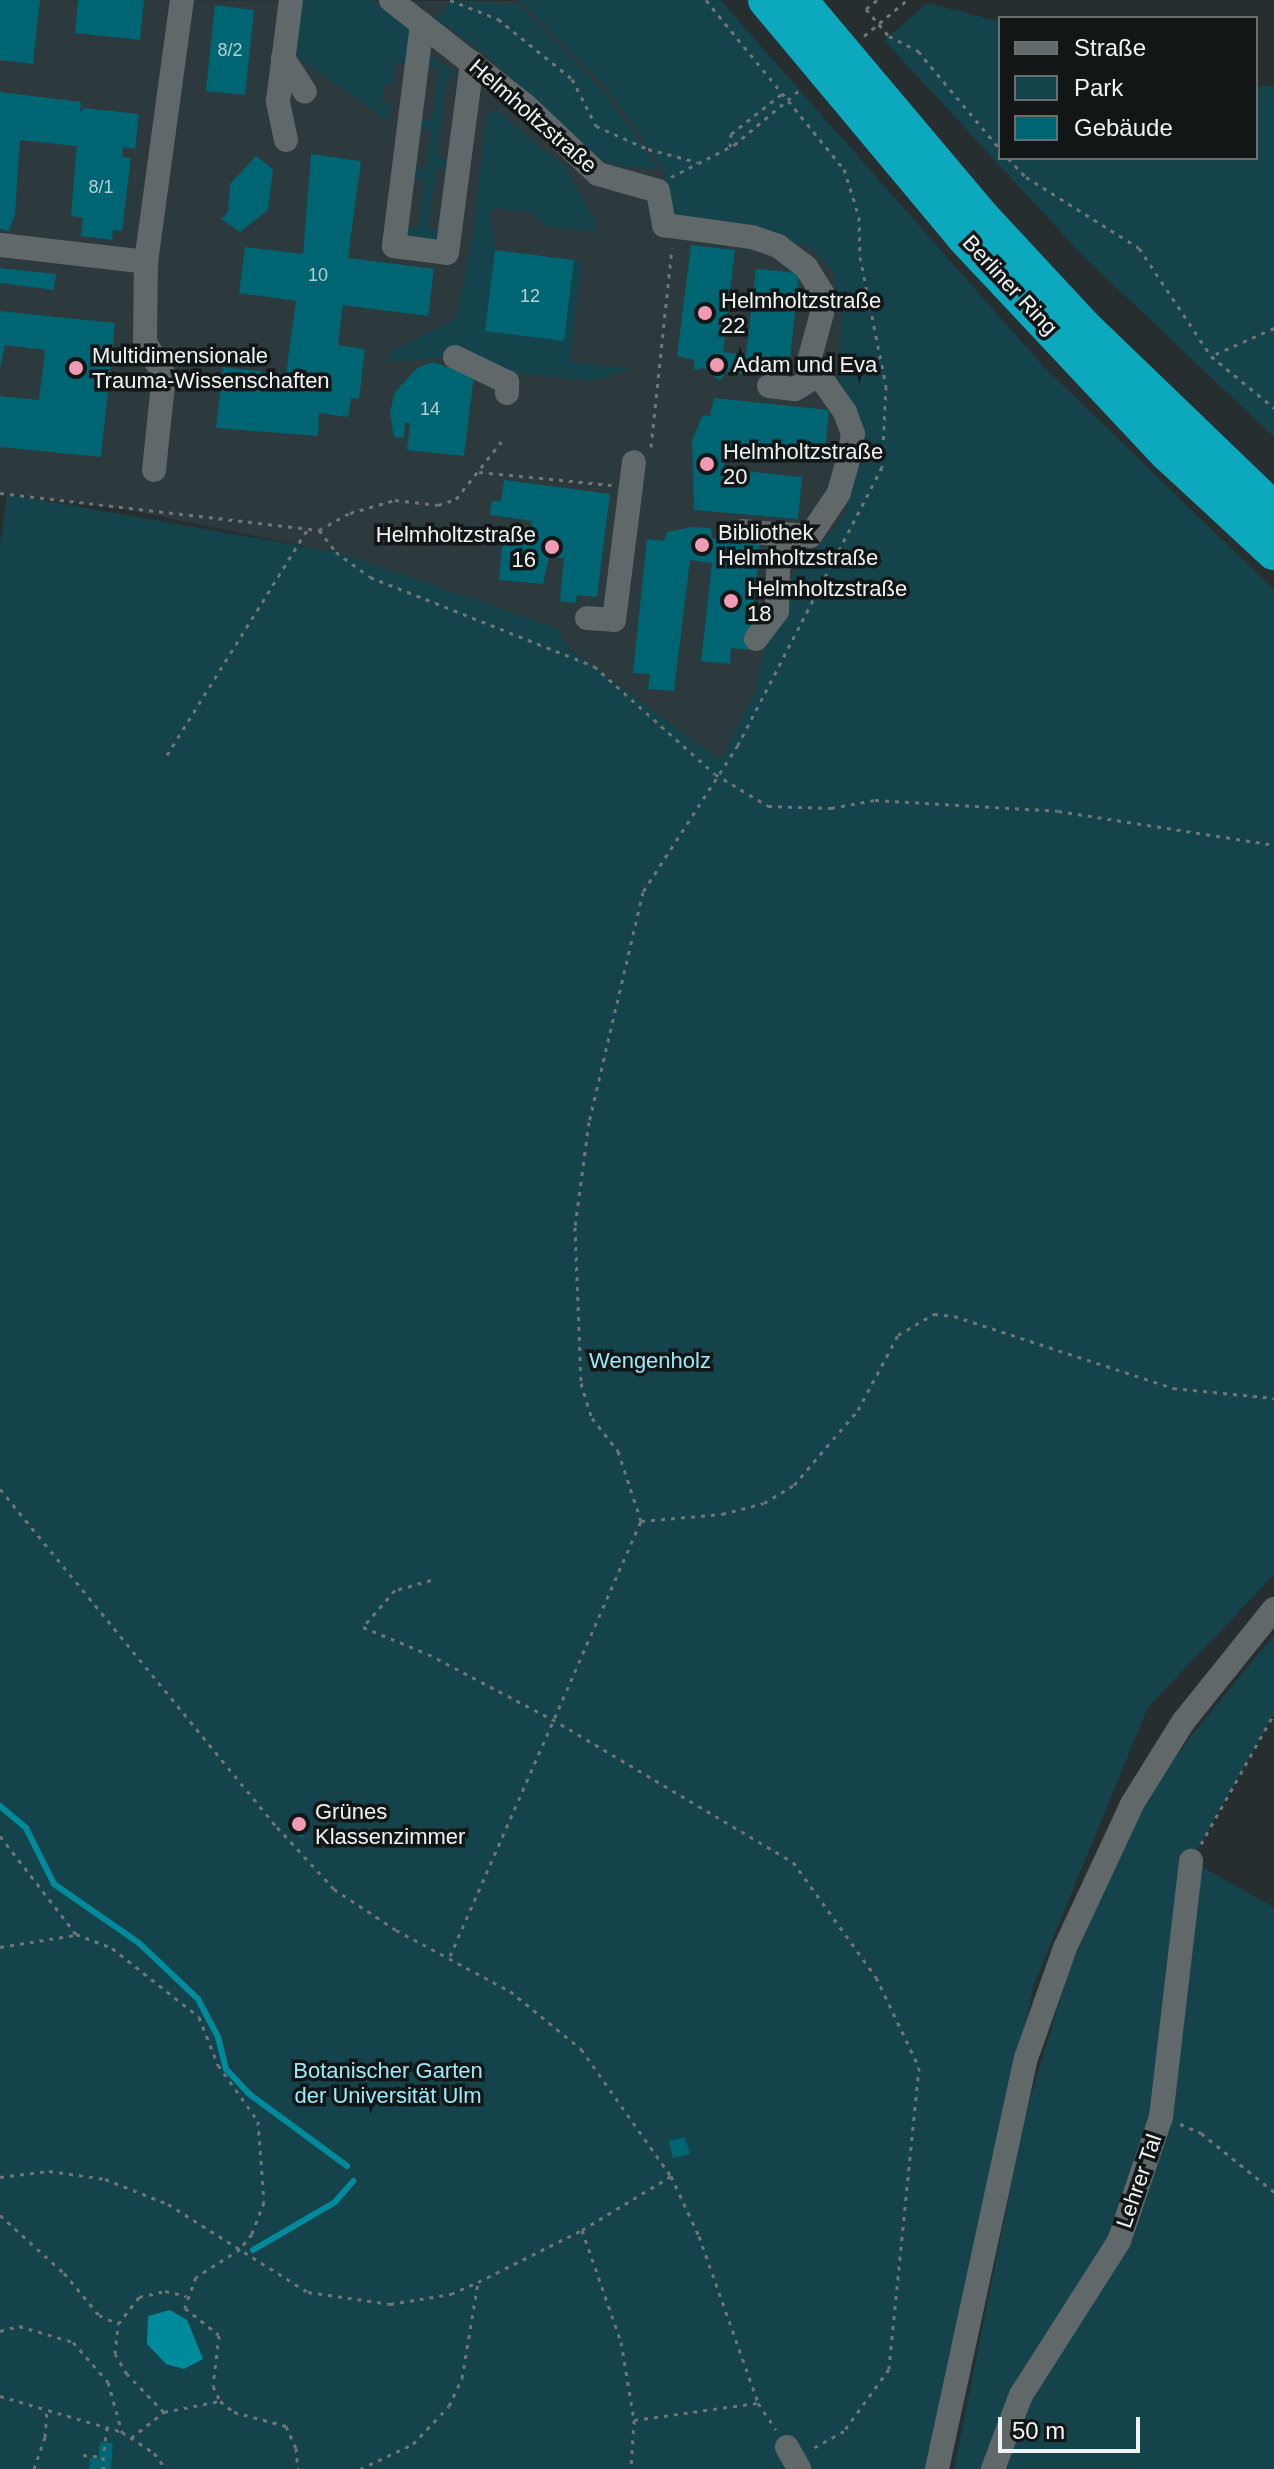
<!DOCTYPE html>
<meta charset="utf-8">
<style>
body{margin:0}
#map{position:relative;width:1274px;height:2469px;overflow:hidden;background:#272e30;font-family:Arial,sans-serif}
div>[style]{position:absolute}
.built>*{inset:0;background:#2c3a3d}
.green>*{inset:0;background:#15434b}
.water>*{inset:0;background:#008b9d}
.stream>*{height:6px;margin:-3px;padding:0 3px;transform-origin:3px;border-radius:3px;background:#008b9d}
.building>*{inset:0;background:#006572}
.path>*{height:3px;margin-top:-1.5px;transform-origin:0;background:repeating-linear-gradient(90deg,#6f7577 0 4px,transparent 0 10px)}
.minor>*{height:24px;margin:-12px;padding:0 12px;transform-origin:12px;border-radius:12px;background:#60686a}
.highway>*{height:36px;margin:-18px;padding:0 18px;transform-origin:18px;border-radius:18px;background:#0ca9be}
.dots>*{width:22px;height:22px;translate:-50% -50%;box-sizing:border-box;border:4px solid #131616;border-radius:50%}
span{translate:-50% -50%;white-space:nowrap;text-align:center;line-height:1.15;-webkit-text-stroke:7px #131616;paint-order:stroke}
.number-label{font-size:18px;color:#b3d0d4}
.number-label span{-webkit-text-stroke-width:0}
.street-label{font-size:22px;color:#eff3f4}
.poi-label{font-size:22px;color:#eff3f4}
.left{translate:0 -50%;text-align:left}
.right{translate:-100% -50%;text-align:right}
.park-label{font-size:22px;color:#9be9f7}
.legend{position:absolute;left:998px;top:16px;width:260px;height:144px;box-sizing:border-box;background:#131616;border:2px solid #6b6e6f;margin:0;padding:10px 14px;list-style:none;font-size:24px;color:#eff3f4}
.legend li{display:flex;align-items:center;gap:16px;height:40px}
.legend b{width:40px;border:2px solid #6b6e6f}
.scale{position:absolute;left:998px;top:2417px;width:142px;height:36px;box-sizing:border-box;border:4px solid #eff3f4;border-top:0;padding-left:10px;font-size:24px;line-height:28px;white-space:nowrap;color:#eff3f4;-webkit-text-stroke:6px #131616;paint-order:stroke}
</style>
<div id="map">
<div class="built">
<i style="clip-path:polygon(0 0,521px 1px,605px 86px,664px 170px,666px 217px,807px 245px,833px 271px,842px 313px,837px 372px,860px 454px,845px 514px,820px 545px,799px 558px,763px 653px,756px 690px,720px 761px,568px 648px,557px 628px,335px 552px,124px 509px,0 493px)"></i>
</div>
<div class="green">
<i style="clip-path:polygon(300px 0,372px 0,410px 26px,406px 63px,395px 63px,393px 85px,384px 84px,382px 102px,390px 103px,388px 121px,295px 55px)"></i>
<i style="clip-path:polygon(450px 0,519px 5px,601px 88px,660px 170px,613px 165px,597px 157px,484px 53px,437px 19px)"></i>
<i style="clip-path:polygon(513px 0,720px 0,1043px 366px,1274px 590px,1274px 1575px,1148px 1707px,1034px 1984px,925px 2469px,0 2469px,0 548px,7px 494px,336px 552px,557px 628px,568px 648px,720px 760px,756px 690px,763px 653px,799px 558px,820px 545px,845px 514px,860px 454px,837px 372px,842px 313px,833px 271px,807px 245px,665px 217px,664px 170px,605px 86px,521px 1px)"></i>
<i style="clip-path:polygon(928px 3px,1000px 22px,1000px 158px,1256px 158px,1256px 87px,1274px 86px,1274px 437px,1082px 255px,884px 40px)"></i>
<i style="clip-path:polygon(428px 53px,459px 76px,447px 77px,437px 157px,449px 159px,448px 169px,436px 168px,428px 228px,440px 230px,434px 242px,409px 239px,405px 232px,406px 226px,419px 227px,425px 181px,412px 179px,413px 168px,426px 169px,431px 130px,418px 128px,419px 119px,432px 120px,439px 68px,426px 66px)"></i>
<i style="clip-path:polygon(495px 109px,565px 167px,597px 224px,594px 232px,544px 226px,530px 212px,494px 208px,490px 214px,495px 250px,485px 331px,564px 341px,574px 260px,582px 263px,570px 362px,632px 369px,592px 381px,503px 372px,474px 358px,464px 347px,439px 358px,388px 362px,391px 352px,456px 318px,473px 235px,487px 115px)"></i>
<i style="clip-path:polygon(1274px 1635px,1274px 1714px,1191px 1861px,1274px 1907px,1274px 2469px,954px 2469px,1025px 2116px,1069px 1971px,1139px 1810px,1191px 1736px)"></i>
</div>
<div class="water">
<i style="clip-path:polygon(170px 2310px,187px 2320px,203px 2359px,184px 2369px,166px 2364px,147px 2344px,148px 2316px)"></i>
</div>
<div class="stream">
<i style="left:0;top:1806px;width:34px;rotate:40deg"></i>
<i style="left:26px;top:1828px;width:63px;rotate:63.4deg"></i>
<i style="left:54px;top:1884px;width:103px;rotate:34.8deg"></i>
<i style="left:139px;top:1943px;width:81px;rotate:43.5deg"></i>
<i style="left:198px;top:1999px;width:43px;rotate:62.2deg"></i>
<i style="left:218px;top:2037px;width:33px;rotate:76deg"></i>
<i style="left:226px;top:2069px;width:33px;rotate:47deg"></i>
<i style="left:248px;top:2093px;width:123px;rotate:36.4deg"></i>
<i style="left:253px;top:2250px;width:95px;rotate:-30.3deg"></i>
<i style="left:335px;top:2202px;width:28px;rotate:-49deg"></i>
</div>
<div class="building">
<i style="clip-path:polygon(0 0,40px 0,33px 64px,0 60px)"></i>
<i style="clip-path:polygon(78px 0,144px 0,140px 40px,75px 33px)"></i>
<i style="clip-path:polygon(215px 5px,254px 10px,245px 95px,206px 91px)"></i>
<i style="clip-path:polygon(0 92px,81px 102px,80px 113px,84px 108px,139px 114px,135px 149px,123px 147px,122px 157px,131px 158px,122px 231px,113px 230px,112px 240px,81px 236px,83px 218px,71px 216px,77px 140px,76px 146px,20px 140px,15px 214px,9px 231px,0 229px)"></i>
<i style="clip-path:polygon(311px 154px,361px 161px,348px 258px,434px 269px,428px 316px,343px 305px,338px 345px,365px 349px,359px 399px,351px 398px,348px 417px,319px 413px,318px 436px,216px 428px,223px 367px,286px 374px,296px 301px,239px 293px,245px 247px,303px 254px)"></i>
<i style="clip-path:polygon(256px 156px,273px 169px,268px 210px,240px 232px,221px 219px,228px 212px,230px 184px)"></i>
<i style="clip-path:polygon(691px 245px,735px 250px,723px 352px,746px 355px,756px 269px,799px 273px,788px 379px,726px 372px,720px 381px,704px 368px,694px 370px,694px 360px,677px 356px)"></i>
<i style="clip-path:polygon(495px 250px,574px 260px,564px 341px,485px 331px)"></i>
<i style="clip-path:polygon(0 268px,56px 274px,54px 290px,0 283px)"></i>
<i style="clip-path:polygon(0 311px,115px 323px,101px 457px,0 447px,0 396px,39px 400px,45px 350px,5px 345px,0 369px)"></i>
<i style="clip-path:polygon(433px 362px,474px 376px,464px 456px,407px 450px,410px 423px,405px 423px,404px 438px,394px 437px,390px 412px,395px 392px,417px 368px)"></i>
<i style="clip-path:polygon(714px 398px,829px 410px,824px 459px,726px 448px,724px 469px,802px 477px,798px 519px,694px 510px,692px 440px,703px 415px,710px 416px)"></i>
<i style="clip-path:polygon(504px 480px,610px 494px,597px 597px,577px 595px,576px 603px,560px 601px,564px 558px,549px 557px,543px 584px,499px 580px,503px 535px,531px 537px,532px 521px,490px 515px,492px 501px,501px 501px)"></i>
<i style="clip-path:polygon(692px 527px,711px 528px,712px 538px,760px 543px,749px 650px,731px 648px,730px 664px,701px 661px,712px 563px,690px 560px,674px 691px,648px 689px,650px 674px,633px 673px,647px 539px,664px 541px,667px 532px)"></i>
<i style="clip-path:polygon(299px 1820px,309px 1829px,301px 1838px,290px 1829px)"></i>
<i style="clip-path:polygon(685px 2137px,690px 2154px,673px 2158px,669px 2141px)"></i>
<i style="clip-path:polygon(100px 2442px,113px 2443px,111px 2469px,89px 2469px,90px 2458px,98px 2459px)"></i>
</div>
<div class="path">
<i style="left:450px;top:0;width:52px;rotate:21.6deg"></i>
<i style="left:498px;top:19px;width:95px;rotate:39deg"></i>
<i style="left:572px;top:79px;width:53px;rotate:62.9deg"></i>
<i style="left:596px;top:126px;width:57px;rotate:23.9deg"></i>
<i style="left:648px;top:149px;width:51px;rotate:14.9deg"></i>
<i style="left:706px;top:0;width:218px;rotate:50.8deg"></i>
<i style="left:844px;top:169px;width:50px;rotate:72.6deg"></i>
<i style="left:859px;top:217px;width:40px;rotate:88.6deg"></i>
<i style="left:860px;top:257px;width:132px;rotate:78.6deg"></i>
<i style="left:886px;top:386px;width:81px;rotate:92.8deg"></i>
<i style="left:882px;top:467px;width:313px;rotate:117.4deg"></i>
<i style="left:738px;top:745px;width:175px;rotate:122.9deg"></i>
<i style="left:643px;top:892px;width:236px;rotate:103.2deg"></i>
<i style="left:589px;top:1122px;width:106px;rotate:97.6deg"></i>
<i style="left:575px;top:1227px;width:156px;rotate:87.8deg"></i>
<i style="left:581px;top:1383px;width:37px;rotate:73deg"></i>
<i style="left:592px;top:1418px;width:42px;rotate:51.8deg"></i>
<i style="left:618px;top:1451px;width:74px;rotate:71.8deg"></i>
<i style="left:641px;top:1521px;width:81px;rotate:-4.9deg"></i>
<i style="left:722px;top:1514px;width:43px;rotate:-14.7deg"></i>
<i style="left:764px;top:1503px;width:35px;rotate:-31deg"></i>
<i style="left:794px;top:1485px;width:99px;rotate:-49.5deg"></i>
<i style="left:858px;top:1410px;width:85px;rotate:-61.9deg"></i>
<i style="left:898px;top:1335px;width:42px;rotate:-30.3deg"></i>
<i style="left:934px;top:1314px;width:20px;rotate:6deg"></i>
<i style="left:954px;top:1316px;width:231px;rotate:18.2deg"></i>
<i style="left:1173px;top:1388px;width:101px;rotate:5.7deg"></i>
<i style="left:877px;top:0;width:14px;rotate:141deg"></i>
<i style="left:866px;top:9px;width:35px;rotate:50deg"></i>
<i style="left:889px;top:36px;width:33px;rotate:27deg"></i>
<i style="left:918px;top:51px;width:128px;rotate:50.1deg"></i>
<i style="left:864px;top:36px;width:56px;rotate:-39.9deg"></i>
<i style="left:730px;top:147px;width:13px;rotate:-86deg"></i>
<i style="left:731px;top:134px;width:66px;rotate:-38.3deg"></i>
<i style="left:1008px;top:158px;width:26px;rotate:47deg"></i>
<i style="left:1026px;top:177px;width:133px;rotate:32.1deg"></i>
<i style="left:1139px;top:248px;width:130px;rotate:56.3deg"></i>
<i style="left:671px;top:177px;width:71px;rotate:-26.9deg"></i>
<i style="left:734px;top:145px;width:90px;rotate:-40deg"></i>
<i style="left:1274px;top:328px;width:69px;rotate:156deg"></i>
<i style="left:1211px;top:356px;width:82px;rotate:39.5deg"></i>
<i style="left:651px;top:447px;width:200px;rotate:-84deg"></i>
<i style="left:479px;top:472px;width:133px;rotate:5.6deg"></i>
<i style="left:0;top:493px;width:321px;rotate:6.6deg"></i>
<i style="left:319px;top:530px;width:35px;rotate:-29deg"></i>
<i style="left:350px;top:513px;width:47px;rotate:-16.1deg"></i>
<i style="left:395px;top:500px;width:43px;rotate:6.6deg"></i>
<i style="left:438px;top:505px;width:19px;rotate:-18deg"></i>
<i style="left:456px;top:499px;width:73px;rotate:-51.7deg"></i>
<i style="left:319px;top:530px;width:28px;rotate:52deg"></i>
<i style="left:336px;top:552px;width:42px;rotate:36.3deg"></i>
<i style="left:370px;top:577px;width:241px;rotate:21.7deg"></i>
<i style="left:594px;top:666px;width:162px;rotate:41.8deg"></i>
<i style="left:715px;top:774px;width:62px;rotate:31.1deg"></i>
<i style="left:768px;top:806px;width:63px;rotate:1.8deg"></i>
<i style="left:831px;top:808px;width:45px;rotate:-10.3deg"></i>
<i style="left:875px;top:800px;width:183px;rotate:3.4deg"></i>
<i style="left:1058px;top:811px;width:219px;rotate:8.9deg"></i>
<i style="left:167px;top:755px;width:269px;rotate:-58.1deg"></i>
<i style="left:0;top:1489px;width:437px;rotate:50.7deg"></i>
<i style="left:277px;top:1827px;width:84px;rotate:47.4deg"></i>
<i style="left:334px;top:1889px;width:74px;rotate:33.5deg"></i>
<i style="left:396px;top:1930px;width:129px;rotate:28.2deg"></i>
<i style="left:510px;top:1991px;width:92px;rotate:39.2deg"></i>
<i style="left:581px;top:2049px;width:156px;rotate:54.7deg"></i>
<i style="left:671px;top:2176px;width:66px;rotate:65deg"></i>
<i style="left:699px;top:2236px;width:177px;rotate:70.5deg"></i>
<i style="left:758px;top:2403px;width:32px;rotate:56deg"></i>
<i style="left:431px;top:1580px;width:37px;rotate:164deg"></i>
<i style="left:395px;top:1590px;width:49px;rotate:130.9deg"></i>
<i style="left:363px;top:1627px;width:70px;rotate:22.6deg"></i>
<i style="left:428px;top:1654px;width:140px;rotate:27.7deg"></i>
<i style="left:552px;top:1719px;width:280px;rotate:30.7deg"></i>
<i style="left:793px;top:1862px;width:142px;rotate:54.2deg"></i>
<i style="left:876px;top:1977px;width:100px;rotate:64.5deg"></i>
<i style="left:919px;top:2067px;width:303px;rotate:95.7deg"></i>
<i style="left:889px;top:2369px;width:77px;rotate:126deg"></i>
<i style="left:844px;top:2431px;width:35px;rotate:151deg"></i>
<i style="left:0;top:1836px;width:124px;rotate:52.2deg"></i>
<i style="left:76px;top:1934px;width:39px;rotate:21deg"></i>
<i style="left:112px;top:1948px;width:111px;rotate:38.4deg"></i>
<i style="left:199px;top:2017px;width:52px;rotate:68.4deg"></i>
<i style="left:218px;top:2065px;width:69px;rotate:54.5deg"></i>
<i style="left:258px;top:2121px;width:81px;rotate:85.8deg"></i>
<i style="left:264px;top:2202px;width:34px;rotate:111deg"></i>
<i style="left:252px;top:2234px;width:19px;rotate:129deg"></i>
<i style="left:240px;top:2249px;width:52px;rotate:147.5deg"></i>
<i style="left:196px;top:2277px;width:33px;rotate:110deg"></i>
<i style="left:185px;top:2308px;width:43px;rotate:38.5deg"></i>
<i style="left:219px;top:2335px;width:51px;rotate:96.7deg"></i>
<i style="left:213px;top:2386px;width:17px;rotate:65deg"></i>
<i style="left:220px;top:2401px;width:18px;rotate:38deg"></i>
<i style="left:234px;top:2412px;width:54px;rotate:15.1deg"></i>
<i style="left:286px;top:2426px;width:24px;rotate:66deg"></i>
<i style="left:296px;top:2448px;width:21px;rotate:85deg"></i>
<i style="left:1201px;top:1844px;width:149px;rotate:-60.7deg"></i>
<i style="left:0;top:1947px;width:76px;rotate:-9.1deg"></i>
<i style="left:450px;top:1956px;width:475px;rotate:-66.3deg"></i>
<i style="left:1180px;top:2124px;width:23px;rotate:23deg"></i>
<i style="left:1201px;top:2133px;width:94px;rotate:38.9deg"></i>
<i style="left:0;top:2177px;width:49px;rotate:-7deg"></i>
<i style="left:49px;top:2171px;width:57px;rotate:8.1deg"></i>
<i style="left:105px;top:2179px;width:68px;rotate:21.6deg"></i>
<i style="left:168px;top:2204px;width:165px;rotate:32.2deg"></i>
<i style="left:308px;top:2292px;width:83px;rotate:8.3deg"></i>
<i style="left:390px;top:2304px;width:62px;rotate:-9.3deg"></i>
<i style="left:451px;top:2294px;width:30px;rotate:-24deg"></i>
<i style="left:478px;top:2282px;width:116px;rotate:-26.6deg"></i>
<i style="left:582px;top:2230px;width:104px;rotate:-31.2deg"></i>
<i style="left:0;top:2215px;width:86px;rotate:42.2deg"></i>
<i style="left:64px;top:2273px;width:55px;rotate:50.2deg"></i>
<i style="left:99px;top:2315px;width:21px;rotate:25deg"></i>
<i style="left:582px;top:2230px;width:119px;rotate:70.8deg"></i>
<i style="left:621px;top:2342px;width:79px;rotate:80.5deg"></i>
<i style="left:634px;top:2420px;width:49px;rotate:93.5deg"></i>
<i style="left:0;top:2331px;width:20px;rotate:-15deg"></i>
<i style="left:19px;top:2326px;width:56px;rotate:16.5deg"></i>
<i style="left:73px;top:2342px;width:53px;rotate:48.8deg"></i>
<i style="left:108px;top:2382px;width:52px;rotate:74.4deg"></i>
<i style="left:0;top:2396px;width:127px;rotate:16.4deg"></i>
<i style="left:122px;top:2432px;width:38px;rotate:33deg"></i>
<i style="left:154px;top:2453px;width:20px;rotate:53deg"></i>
<i style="left:164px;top:2412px;width:53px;rotate:-134.2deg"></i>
<i style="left:127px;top:2374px;width:23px;rotate:-121deg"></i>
<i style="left:115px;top:2354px;width:30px;rotate:-84deg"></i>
<i style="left:118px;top:2324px;width:34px;rotate:-52deg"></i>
<i style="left:139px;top:2297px;width:27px;rotate:-13deg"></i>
<i style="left:165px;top:2291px;width:22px;rotate:13deg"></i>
<i style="left:634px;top:2420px;width:124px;rotate:-7.9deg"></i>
<i style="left:107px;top:2427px;width:41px;rotate:97deg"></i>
<i style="left:102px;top:2468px;width:6px;rotate:9deg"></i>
<i style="left:131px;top:2438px;width:42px;rotate:-38.2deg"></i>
<i style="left:164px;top:2412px;width:57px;rotate:-11.1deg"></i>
<i style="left:83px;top:2455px;width:20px;rotate:6deg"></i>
<i style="left:34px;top:2469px;width:34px;rotate:-71deg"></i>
<i style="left:45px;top:2437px;width:28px;rotate:-86deg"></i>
<i style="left:360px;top:2469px;width:59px;rotate:-25.3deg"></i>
<i style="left:413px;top:2444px;width:52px;rotate:-46.5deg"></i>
<i style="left:449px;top:2406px;width:31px;rotate:-65deg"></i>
<i style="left:462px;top:2378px;width:97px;rotate:-80.5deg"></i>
</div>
<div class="minor">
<i style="left:391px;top:0;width:170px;rotate:38.1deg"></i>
<i style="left:525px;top:105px;width:100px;rotate:43.4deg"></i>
<i style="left:598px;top:174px;width:62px;rotate:15.8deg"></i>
<i style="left:658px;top:191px;width:35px;rotate:80deg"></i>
<i style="left:664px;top:225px;width:89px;rotate:7.8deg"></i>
<i style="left:752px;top:237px;width:28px;rotate:19deg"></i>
<i style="left:778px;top:246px;width:35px;rotate:37deg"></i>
<i style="left:806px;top:267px;width:31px;rotate:58deg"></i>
<i style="left:822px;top:293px;width:20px;rotate:90deg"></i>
<i style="left:822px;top:313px;width:50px;rotate:105.2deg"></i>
<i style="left:809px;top:361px;width:62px;rotate:54.8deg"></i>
<i style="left:845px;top:412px;width:23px;rotate:70deg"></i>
<i style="left:853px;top:434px;width:23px;rotate:100deg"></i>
<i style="left:849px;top:457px;width:37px;rotate:106deg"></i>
<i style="left:839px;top:493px;width:52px;rotate:124deg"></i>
<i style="left:810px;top:536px;width:31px;rotate:-176deg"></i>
<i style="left:779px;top:534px;width:77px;rotate:91.5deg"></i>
<i style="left:777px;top:611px;width:35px;rotate:127deg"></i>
<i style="left:422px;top:24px;width:224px;rotate:97.2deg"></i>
<i style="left:394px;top:246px;width:53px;rotate:7.5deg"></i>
<i style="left:447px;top:253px;width:192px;rotate:-82.5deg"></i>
<i style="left:283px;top:58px;width:40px;rotate:57.1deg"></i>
<i style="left:286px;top:140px;width:40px;rotate:-102deg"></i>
<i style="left:278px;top:101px;width:102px;rotate:-82.7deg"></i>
<i style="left:0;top:245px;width:147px;rotate:6.6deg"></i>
<i style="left:455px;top:357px;width:58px;rotate:25.7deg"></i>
<i style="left:507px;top:382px;width:11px;rotate:90deg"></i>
<i style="left:769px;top:386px;width:26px;rotate:7deg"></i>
<i style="left:795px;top:389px;width:27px;rotate:-31deg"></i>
<i style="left:154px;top:470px;width:96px;rotate:-84deg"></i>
<i style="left:164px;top:375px;width:38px;rotate:-120deg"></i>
<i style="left:145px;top:342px;width:80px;rotate:-89.3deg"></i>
<i style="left:146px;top:262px;width:264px;rotate:-82.2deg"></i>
<i style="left:742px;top:531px;width:37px;rotate:5deg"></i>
<i style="left:587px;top:618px;width:27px;rotate:4deg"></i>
<i style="left:614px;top:620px;width:159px;rotate:-82.8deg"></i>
<i style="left:787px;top:2447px;width:25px;rotate:61deg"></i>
<i style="left:937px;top:2469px;width:421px;rotate:-77.8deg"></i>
<i style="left:1026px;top:2058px;width:117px;rotate:-70.5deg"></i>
<i style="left:1065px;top:1948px;width:159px;rotate:-65deg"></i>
<i style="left:1132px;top:1804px;width:97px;rotate:-58.1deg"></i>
<i style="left:1183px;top:1722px;width:145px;rotate:-51.2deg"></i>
<i style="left:993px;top:2469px;width:79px;rotate:-69.3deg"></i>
<i style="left:1021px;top:2395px;width:183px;rotate:-57.5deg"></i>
<i style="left:1119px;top:2241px;width:131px;rotate:-71.3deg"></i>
<i style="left:1161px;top:2117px;width:258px;rotate:-83.3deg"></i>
</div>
<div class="highway">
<i style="left:766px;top:0;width:307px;rotate:50.1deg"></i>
<i style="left:963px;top:236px;width:298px;rotate:46.8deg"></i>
<i style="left:1167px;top:453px;width:146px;rotate:42.8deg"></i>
<i style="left:799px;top:0;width:280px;rotate:49.9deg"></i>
<i style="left:979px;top:214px;width:156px;rotate:47.1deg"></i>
<i style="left:1085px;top:328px;width:262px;rotate:43.9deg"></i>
</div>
<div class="dots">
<i style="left:705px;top:313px;background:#f19ab4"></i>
<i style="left:717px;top:365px;background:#f19ab4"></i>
<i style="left:76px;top:368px;background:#f19ab4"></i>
<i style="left:707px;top:464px;background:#f19ab4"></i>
<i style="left:702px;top:545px;background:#f19ab4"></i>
<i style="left:552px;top:547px;background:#f19ab4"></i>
<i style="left:731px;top:601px;background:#f19ab4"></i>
<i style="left:299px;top:1824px;background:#f19ab4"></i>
</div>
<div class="number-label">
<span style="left:230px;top:50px">8/2</span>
<span style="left:101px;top:187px">8/1</span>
<span style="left:318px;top:275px">10</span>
<span style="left:530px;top:296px">12</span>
<span style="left:430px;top:409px">14</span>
</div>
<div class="street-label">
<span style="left:533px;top:116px;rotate:41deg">Helmholtzstraße</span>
<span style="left:1010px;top:285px;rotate:47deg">Berliner Ring</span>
<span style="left:1139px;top:2181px;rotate:-71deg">Lehrer Tal</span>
</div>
<div class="poi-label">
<span class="left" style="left:721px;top:313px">Helmholtzstraße<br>22</span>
<span class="left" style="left:92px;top:368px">Multidimensionale<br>Trauma-Wissenschaften</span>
<span class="left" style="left:733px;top:365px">Adam und Eva</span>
<span class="left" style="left:723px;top:464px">Helmholtzstraße<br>20</span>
<span class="left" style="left:718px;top:545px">Bibliothek<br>Helmholtzstraße</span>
<span class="right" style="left:536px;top:547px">Helmholtzstraße<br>16</span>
<span class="left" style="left:747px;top:601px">Helmholtzstraße<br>18</span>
<span class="left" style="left:315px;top:1824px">Grünes<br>Klassenzimmer</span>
</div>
<div class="park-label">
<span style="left:650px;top:1361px">Wengenholz</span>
<span style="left:388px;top:2083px">Botanischer Garten<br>der Universität Ulm</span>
</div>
<ul class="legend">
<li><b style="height:10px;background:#60686a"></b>Straße</li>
<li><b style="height:22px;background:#15434b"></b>Park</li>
<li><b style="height:22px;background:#006572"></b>Gebäude</li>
</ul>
<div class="scale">50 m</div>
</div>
